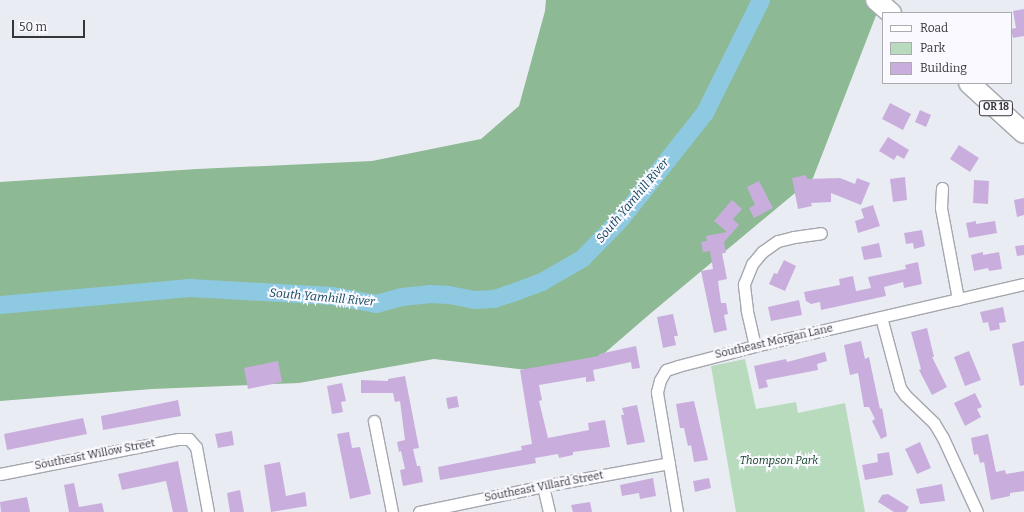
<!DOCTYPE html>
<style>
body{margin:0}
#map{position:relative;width:1024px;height:512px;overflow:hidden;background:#eaecf4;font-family:Bitter,serif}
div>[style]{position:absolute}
.green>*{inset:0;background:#b8dbbd}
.forest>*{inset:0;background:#8db994}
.river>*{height:18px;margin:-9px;padding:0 9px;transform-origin:9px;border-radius:9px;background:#8ec9e2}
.building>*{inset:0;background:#c9aedd}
.roads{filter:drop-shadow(1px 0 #a5a7af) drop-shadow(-1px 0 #a5a7af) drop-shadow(0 1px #a5a7af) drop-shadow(0 -1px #a5a7af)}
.street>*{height:11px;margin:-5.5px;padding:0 5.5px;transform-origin:5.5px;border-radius:5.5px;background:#fff}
.highway>*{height:20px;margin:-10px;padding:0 10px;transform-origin:10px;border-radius:10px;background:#fff}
span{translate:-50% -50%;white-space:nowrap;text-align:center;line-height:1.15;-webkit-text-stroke:4px #f9f9ff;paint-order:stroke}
.shield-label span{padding:1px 3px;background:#f9f9ff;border:1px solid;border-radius:3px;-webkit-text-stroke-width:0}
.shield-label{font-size:10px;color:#353639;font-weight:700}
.street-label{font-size:11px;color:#353639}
.park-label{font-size:11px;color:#0f411d;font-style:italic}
.water-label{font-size:12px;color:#114456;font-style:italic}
.legend{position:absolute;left:882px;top:12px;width:130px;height:72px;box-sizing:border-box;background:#f9f9ff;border:1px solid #ababb0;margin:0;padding:5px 7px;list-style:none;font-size:12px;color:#353639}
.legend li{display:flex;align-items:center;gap:8px;height:20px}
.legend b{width:20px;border:1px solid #ababb0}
.scale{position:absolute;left:12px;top:20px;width:73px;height:18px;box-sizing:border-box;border:2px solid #353639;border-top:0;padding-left:5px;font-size:12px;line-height:14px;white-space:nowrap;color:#353639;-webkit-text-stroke:3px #f9f9ff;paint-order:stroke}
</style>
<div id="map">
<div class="green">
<i style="clip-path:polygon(745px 359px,756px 409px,796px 402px,798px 413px,845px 403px,865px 512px,736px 512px,711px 366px)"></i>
</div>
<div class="forest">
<i style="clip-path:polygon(546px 0,882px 0,813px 178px,651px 313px,578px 376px,434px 359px,299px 383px,152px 389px,0 401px,0 182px,197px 169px,372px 161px,481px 139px,519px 106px,545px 11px)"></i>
</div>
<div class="river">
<i style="left:0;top:305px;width:191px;rotate:-5.1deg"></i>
<i style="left:190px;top:288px;width:143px;rotate:3.2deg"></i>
<i style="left:333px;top:296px;width:44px;rotate:10.5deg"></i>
<i style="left:376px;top:304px;width:27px;rotate:-15deg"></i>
<i style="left:402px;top:297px;width:29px;rotate:-6deg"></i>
<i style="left:431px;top:294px;width:18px;rotate:3deg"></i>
<i style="left:449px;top:295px;width:26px;rotate:11deg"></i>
<i style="left:475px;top:300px;width:19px;rotate:-3deg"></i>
<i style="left:494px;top:299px;width:22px;rotate:-18deg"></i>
<i style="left:515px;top:292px;width:29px;rotate:-20deg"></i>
<i style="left:542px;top:282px;width:46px;rotate:-29.9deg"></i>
<i style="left:582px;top:259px;width:56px;rotate:-45.7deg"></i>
<i style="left:621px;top:219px;width:135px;rotate:-51.6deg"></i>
<i style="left:705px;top:113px;width:126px;rotate:-63.6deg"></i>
</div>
<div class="building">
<i style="clip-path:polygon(1024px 9px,1024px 36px,1013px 38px,1011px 29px,1016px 28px,1013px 11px)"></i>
<i style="clip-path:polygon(890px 103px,911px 114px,903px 130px,882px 119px)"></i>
<i style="clip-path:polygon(920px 110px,931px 115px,926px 127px,915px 122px)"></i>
<i style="clip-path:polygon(888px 137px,909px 150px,904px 159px,897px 155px,894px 160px,879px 151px)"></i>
<i style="clip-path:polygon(959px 145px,979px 158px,970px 172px,950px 159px)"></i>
<i style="clip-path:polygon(806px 175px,807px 179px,840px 178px,855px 184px,857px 178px,870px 183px,861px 205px,831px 193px,831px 202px,811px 203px,812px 206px,798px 209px,792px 178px)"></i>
<i style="clip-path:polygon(905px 177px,907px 200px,893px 202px,890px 179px)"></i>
<i style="clip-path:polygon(974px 180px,989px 181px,988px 204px,973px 203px)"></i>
<i style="clip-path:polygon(759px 181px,773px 208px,754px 218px,749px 208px,755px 205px,747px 187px)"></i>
<i style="clip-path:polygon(1024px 198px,1024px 215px,1017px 217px,1014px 200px)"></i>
<i style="clip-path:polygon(732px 200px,742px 209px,733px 219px,739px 225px,724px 242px,726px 253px,722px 253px,727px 279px,718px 281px,721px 303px,726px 303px,728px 314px,724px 315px,727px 330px,714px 333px,701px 271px,713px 269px,710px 251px,703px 252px,701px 242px,707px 241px,706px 236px,727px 232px,714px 221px)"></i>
<i style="clip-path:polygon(873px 205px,880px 226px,858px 233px,855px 221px,864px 218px,861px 209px)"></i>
<i style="clip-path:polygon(976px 221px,976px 224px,995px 221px,997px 233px,969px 238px,966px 223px)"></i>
<i style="clip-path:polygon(922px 230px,925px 246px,914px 249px,913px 243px,906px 244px,904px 233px)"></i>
<i style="clip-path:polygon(879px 243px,882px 257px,864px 260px,861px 247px)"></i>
<i style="clip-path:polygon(1024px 245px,1024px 255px,1017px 256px,1015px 246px)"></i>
<i style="clip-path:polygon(983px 252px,983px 255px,999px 252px,1002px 269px,989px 271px,988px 268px,974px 271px,971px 255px)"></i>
<i style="clip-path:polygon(784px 260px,796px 266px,785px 291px,769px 284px,774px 273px,777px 274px)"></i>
<i style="clip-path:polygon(918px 262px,922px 284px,904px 288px,903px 282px,884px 287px,886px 296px,821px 310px,820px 302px,811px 304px,806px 301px,804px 292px,840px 285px,839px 279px,853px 276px,856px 291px,871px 288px,868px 277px,906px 269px,905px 265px)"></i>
<i style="clip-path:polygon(799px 300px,802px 315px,771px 321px,768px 307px)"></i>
<i style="clip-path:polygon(1003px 307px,1006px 322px,999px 323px,1000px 329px,990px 331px,988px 322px,983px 323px,980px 312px)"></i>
<i style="clip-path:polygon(673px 314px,678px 336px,674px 336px,676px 345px,663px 348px,657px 317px)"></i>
<i style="clip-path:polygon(927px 328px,934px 357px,932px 357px,947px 387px,932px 395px,919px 370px,921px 369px,911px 332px)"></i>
<i style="clip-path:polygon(861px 341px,865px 359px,869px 357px,880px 409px,882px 408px,887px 436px,881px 439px,872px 421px,875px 419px,869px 407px,864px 407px,858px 373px,850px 375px,844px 345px)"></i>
<i style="clip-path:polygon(1024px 341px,1024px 385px,1020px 386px,1012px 344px)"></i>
<i style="clip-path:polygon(636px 346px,640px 368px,632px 369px,631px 362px,593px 370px,595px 381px,586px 382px,586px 377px,539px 385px,542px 400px,539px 401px,548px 438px,589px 430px,588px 423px,605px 420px,610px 447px,573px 452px,573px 455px,559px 458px,558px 454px,535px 458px,536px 463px,440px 480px,438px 467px,522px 450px,521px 446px,532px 444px,520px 370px,599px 356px,599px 354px)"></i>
<i style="clip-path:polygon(969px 351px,981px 380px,965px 386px,954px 357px)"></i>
<i style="clip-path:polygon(825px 352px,827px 361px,817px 364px,818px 370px,766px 380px,768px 387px,759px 389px,754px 366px,786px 359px,787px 362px)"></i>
<i style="clip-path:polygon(278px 361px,282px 382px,248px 389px,244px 368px)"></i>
<i style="clip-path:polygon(405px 376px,419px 448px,413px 449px,417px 466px,420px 466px,423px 482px,403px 486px,400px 470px,405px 469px,401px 451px,399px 452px,397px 442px,405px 440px,400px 401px,395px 402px,393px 393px,361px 393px,361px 380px,388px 381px,388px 379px)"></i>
<i style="clip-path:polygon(342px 383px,346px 401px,341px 402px,343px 412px,332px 414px,327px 386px)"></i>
<i style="clip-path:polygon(975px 393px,982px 407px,977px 409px,981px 417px,965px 426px,954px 403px)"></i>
<i style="clip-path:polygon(457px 396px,459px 407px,448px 409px,446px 398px)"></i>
<i style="clip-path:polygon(178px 400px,181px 416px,103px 430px,101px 416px)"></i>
<i style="clip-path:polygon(694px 401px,708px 460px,694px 462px,691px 445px,688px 446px,684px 428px,680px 428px,676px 404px)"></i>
<i style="clip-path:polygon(637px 405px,645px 442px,627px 445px,621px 415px,624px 415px,622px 408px)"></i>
<i style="clip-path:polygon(83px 418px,87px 434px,7px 450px,4px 434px)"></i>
<i style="clip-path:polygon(232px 431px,234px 445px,218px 448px,215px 434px)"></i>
<i style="clip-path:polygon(349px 432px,352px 448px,360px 447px,371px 494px,350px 499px,337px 434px)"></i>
<i style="clip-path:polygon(988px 434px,996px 472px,1005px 470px,1006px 474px,1024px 471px,1024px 491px,1010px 493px,1010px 496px,991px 500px,984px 462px,980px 463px,978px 454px,974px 455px,971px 438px)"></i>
<i style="clip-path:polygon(920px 442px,931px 468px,917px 474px,905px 449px)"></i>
<i style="clip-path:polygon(889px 452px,893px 475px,865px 480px,862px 465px,878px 462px,877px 454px)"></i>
<i style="clip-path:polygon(178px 461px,188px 512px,173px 512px,166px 481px,122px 490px,118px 474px)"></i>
<i style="clip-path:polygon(280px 462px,286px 496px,305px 492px,307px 506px,271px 512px,264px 465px)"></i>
<i style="clip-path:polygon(653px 478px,656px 496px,640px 499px,639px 493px,622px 496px,620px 485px)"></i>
<i style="clip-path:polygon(709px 478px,711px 488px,695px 492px,693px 481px)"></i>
<i style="clip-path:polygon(74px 483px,79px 507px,102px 503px,104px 512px,69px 512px,64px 485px)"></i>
<i style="clip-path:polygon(942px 484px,945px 501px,920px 504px,916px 489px)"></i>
<i style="clip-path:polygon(240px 490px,244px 512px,230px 512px,227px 493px)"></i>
<i style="clip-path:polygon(888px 494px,909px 507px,906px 512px,894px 512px,878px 502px,882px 495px)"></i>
<i style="clip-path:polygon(27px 497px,30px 512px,1px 512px,0 502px)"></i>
<i style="clip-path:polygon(590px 502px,592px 512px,573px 512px,571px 505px)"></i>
</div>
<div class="roads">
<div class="street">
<i style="left:942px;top:188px;width:20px;rotate:93deg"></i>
<i style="left:941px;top:208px;width:93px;rotate:79.4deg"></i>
<i style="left:881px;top:317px;width:73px;rotate:75deg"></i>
<i style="left:900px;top:388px;width:9px;rotate:54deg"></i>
<i style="left:905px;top:395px;width:40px;rotate:44deg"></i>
<i style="left:934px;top:423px;width:17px;rotate:59deg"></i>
<i style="left:943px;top:438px;width:81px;rotate:65.3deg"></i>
<i style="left:755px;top:346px;width:37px;rotate:-103deg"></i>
<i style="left:747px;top:310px;width:26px;rotate:-97deg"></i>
<i style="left:744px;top:284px;width:22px;rotate:-68deg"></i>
<i style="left:752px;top:264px;width:16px;rotate:-50deg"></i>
<i style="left:762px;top:252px;width:19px;rotate:-35deg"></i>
<i style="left:778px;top:241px;width:16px;rotate:-14deg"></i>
<i style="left:794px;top:237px;width:27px;rotate:-8deg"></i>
<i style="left:374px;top:421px;width:93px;rotate:78.8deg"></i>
<i style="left:0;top:474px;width:182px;rotate:-11.1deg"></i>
<i style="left:179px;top:439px;width:10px"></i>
<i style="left:189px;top:439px;width:11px;rotate:49deg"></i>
<i style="left:196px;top:447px;width:66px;rotate:79.5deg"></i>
<i style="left:543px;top:486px;width:27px;rotate:77deg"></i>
<i style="left:419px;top:512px;width:127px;rotate:-11.8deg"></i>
<i style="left:543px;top:486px;width:128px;rotate:-10.3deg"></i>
<i style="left:677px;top:512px;width:122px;rotate:-99.5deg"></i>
<i style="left:657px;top:392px;width:12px;rotate:-76deg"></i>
<i style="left:660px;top:380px;width:12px;rotate:-59deg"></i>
<i style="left:666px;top:370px;width:13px;rotate:-18deg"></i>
<i style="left:678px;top:366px;width:80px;rotate:-14.6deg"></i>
<i style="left:755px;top:346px;width:276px;rotate:-13deg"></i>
</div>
<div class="highway">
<i style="left:876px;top:0;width:20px;rotate:41deg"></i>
<i style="left:969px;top:83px;width:74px;rotate:42.3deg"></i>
</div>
</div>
<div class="shield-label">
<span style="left:996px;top:108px">OR 18</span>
</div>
<div class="street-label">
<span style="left:774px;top:342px;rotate:-13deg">Southeast Morgan Lane</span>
<span style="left:95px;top:455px;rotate:-11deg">Southeast Willow Street</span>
<span style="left:544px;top:487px;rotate:-11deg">Southeast Villard Street</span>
</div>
<div class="park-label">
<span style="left:779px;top:461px">Thompson Park</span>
</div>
<div class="water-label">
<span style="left:633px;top:201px;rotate:-50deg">South Yamhill River</span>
<span style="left:322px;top:298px;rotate:5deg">South Yamhill River</span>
</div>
<ul class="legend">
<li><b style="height:5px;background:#fff"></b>Road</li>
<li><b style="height:11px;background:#b8dbbd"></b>Park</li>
<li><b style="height:11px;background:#c9aedd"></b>Building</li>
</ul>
<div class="scale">50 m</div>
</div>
